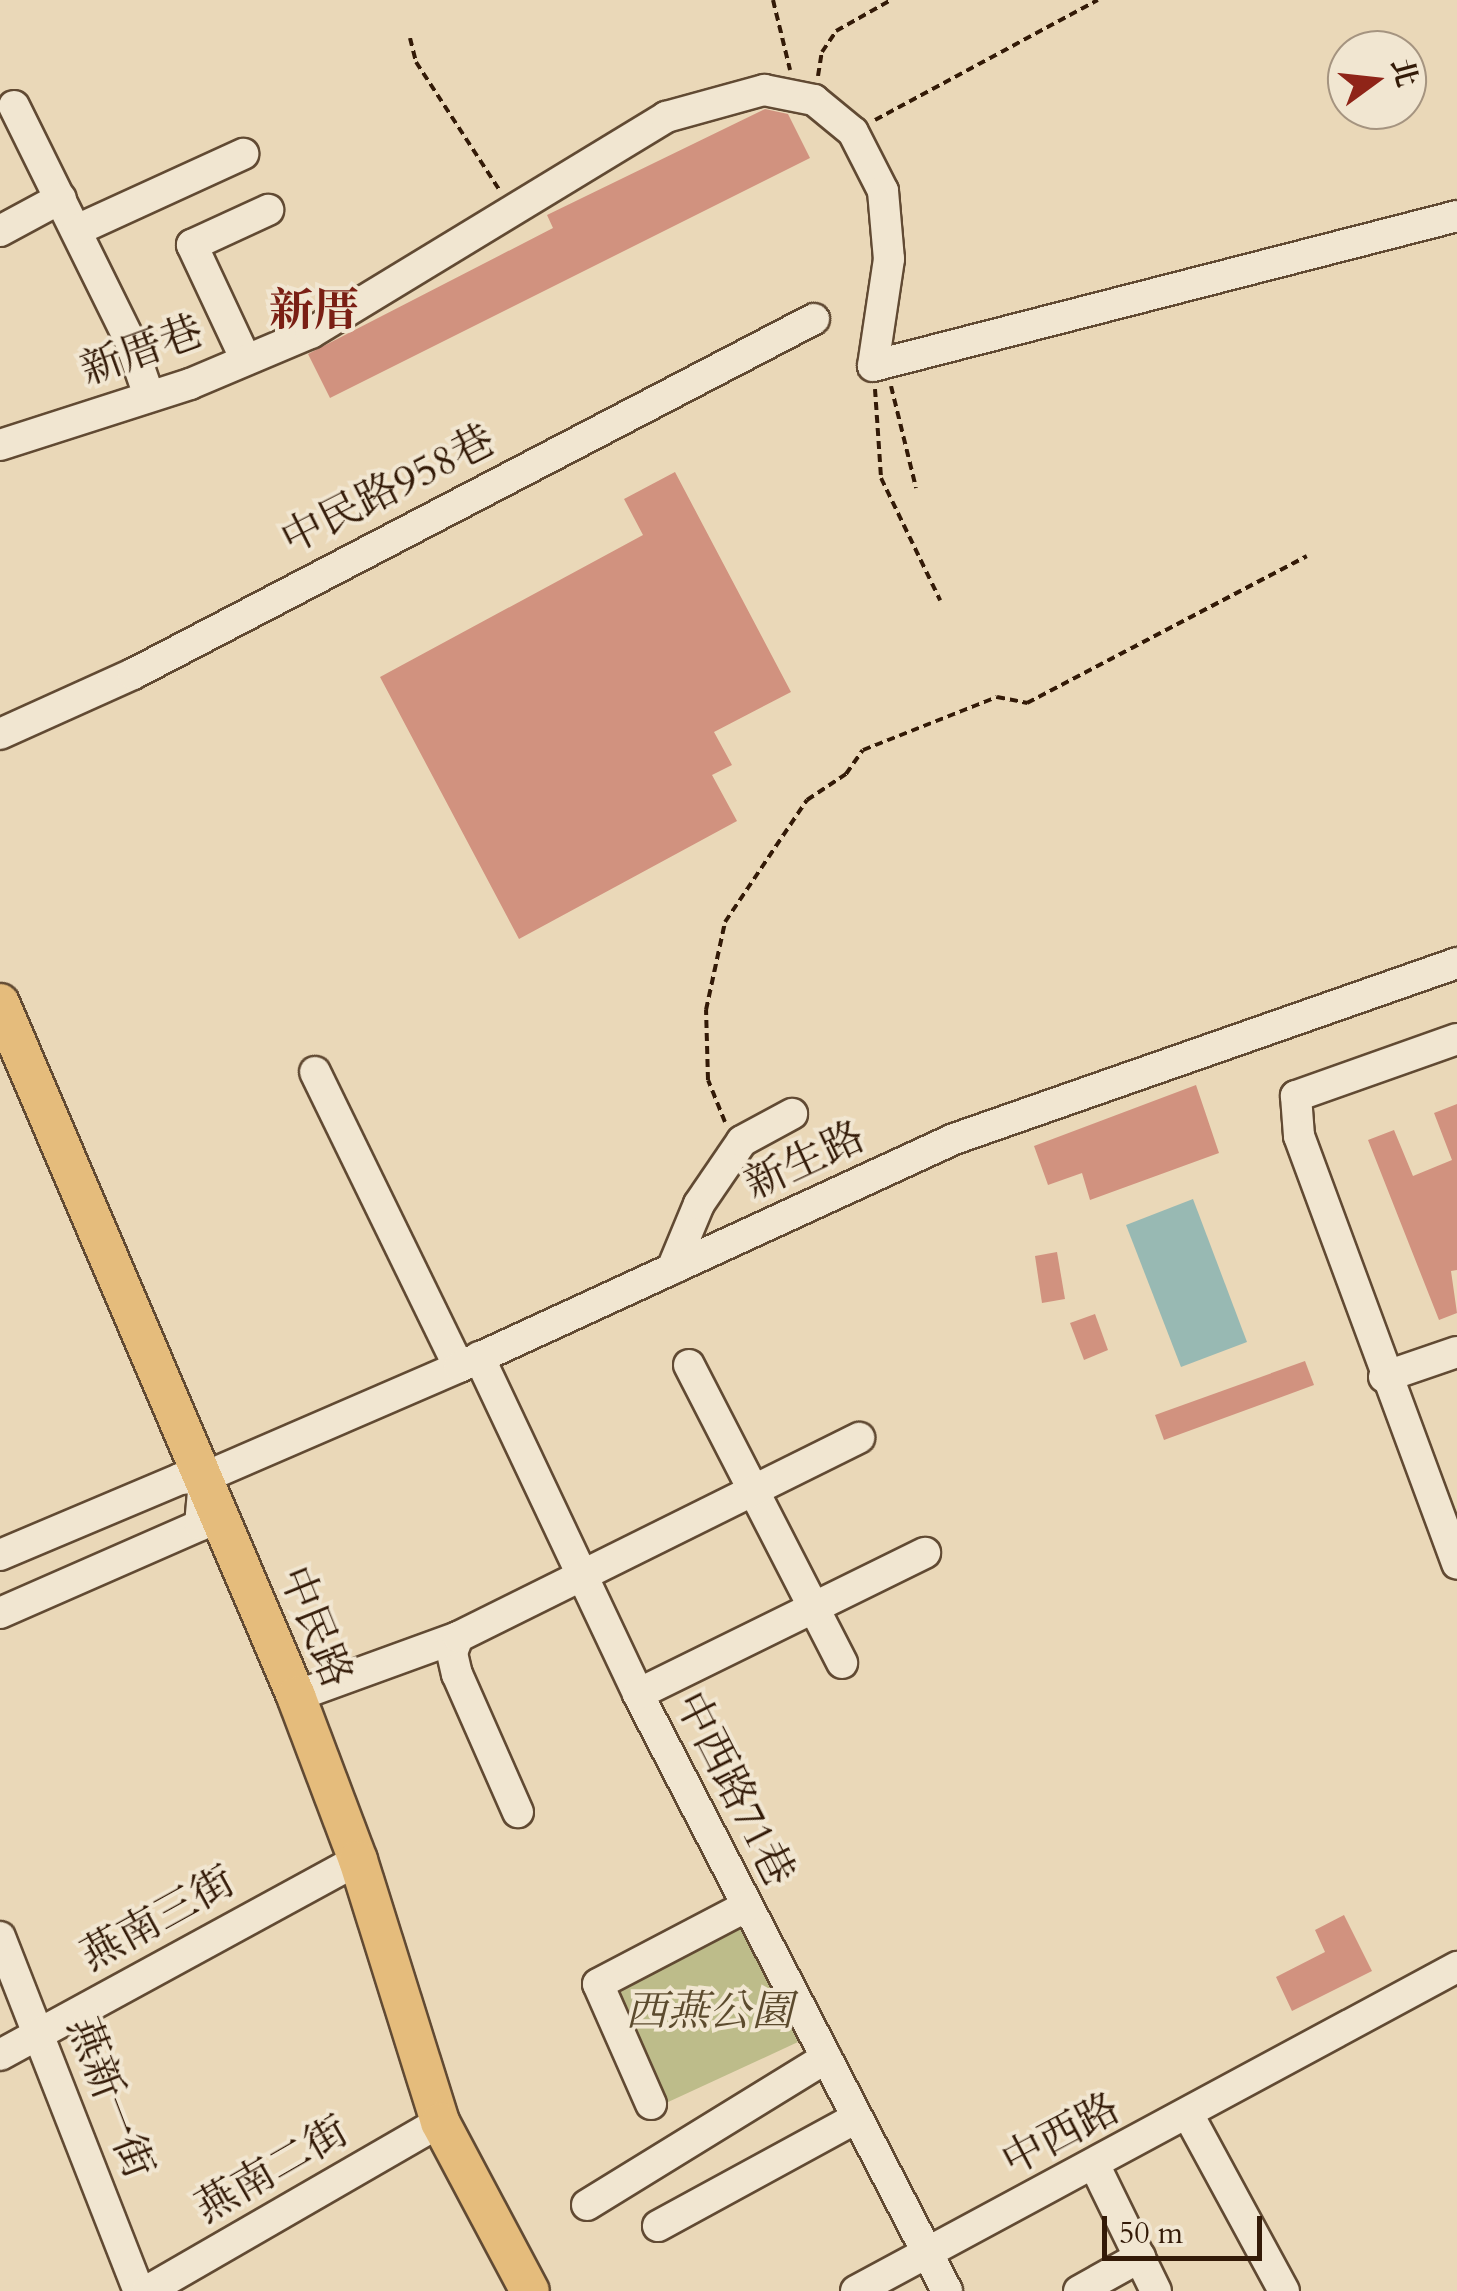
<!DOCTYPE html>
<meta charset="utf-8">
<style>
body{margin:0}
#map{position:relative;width:1457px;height:2291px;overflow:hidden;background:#ead8b8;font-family:Cardo,"Noto Serif TC",serif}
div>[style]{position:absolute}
.green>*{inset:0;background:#bdbc8a}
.water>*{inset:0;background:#98b9b3}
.building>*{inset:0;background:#d1927f}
.path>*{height:4px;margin-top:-2px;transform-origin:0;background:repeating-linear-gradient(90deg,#331a07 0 8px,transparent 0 13px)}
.roads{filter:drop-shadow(2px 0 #614a33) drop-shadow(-2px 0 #614a33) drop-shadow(0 2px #614a33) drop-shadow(0 -2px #614a33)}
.minor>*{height:30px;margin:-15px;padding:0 15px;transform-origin:15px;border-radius:15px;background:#f1e6d1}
.major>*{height:38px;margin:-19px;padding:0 19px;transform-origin:19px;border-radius:19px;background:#e5bc7c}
span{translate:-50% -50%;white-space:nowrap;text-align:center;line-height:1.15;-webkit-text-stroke:8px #f1e6d1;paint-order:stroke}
.street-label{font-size:42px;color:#331a07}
.park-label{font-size:42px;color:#5c4b2e;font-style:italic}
.neighbourhood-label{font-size:45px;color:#7a1f14;font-weight:700}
.north{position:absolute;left:1327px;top:30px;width:100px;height:100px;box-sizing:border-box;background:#f1e6d1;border:2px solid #a59480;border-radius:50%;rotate:75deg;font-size:28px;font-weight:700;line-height:40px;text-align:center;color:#331a07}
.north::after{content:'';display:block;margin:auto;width:35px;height:45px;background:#8f2418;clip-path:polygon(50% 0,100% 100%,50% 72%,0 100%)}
.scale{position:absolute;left:1102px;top:2216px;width:160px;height:45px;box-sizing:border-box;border:5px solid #331a07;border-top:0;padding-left:12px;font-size:30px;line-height:35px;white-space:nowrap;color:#331a07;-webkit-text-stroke:8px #f1e6d1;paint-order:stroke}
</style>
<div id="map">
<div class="green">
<i style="clip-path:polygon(741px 1924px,798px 2042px,666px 2103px,611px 1988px)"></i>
</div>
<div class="water">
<i style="clip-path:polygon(1193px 1199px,1247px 1342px,1181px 1367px,1126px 1225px)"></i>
</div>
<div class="building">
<i style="clip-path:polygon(765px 109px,788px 114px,810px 158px,330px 398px,308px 354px,553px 228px,547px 215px)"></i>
<i style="clip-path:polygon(675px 472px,791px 692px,714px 732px,732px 765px,712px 775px,737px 821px,519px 939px,380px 677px,643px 535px,624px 499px)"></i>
<i style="clip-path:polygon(1196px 1085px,1219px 1153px,1090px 1200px,1082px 1173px,1048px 1185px,1034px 1146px)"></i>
<i style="clip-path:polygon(1457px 1104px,1457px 1270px,1451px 1271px,1457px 1313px,1439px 1320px,1368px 1140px,1394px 1130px,1413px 1176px,1452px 1160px,1434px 1113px)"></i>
<i style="clip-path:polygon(1057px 1252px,1065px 1299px,1042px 1303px,1035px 1256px)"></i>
<i style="clip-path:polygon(1095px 1314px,1108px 1350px,1084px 1360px,1070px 1323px)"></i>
<i style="clip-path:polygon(1305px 1361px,1314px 1385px,1164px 1440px,1155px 1415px)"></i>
<i style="clip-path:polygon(1344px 1915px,1372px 1971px,1292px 2011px,1276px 1977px,1325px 1952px,1315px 1930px)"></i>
</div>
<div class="path">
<i style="left:773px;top:0;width:72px;rotate:76.3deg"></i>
<i style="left:410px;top:38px;width:25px;rotate:76deg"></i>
<i style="left:416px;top:62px;width:154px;rotate:56.9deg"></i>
<i style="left:818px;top:76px;width:24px;rotate:-81deg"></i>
<i style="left:822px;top:52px;width:25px;rotate:-56deg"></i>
<i style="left:836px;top:31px;width:63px;rotate:-29.4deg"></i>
<i style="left:875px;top:120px;width:253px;rotate:-28.3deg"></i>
<i style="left:891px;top:386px;width:105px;rotate:76.2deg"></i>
<i style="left:875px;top:389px;width:89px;rotate:86.1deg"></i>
<i style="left:881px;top:478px;width:136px;rotate:64.2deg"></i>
<i style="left:725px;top:1122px;width:45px;rotate:-112deg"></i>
<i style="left:708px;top:1080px;width:70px;rotate:-91.6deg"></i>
<i style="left:706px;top:1010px;width:90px;rotate:-77.8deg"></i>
<i style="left:725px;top:922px;width:147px;rotate:-56.1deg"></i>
<i style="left:807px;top:800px;width:47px;rotate:-33.7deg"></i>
<i style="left:846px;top:774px;width:29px;rotate:-55deg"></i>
<i style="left:863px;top:750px;width:144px;rotate:-21.6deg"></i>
<i style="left:997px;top:697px;width:31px;rotate:11deg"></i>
<i style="left:1027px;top:703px;width:316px;rotate:-27.7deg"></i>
</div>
<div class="roads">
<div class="minor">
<i style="left:14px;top:106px;width:262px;rotate:63.7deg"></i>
<i style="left:130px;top:341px;width:58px;rotate:70.9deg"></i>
<i style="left:77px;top:230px;width:183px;rotate:-24.6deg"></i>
<i style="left:0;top:231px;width:69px;rotate:-28.4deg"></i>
<i style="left:245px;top:358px;width:125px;rotate:-115.1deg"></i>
<i style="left:192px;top:245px;width:84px;rotate:-24.7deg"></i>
<i style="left:0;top:445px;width:200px;rotate:-17.8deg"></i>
<i style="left:190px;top:384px;width:131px;rotate:-22.9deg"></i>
<i style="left:311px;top:333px;width:416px;rotate:-31.3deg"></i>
<i style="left:666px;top:117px;width:102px;rotate:-15.4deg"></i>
<i style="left:764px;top:90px;width:51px;rotate:11.3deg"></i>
<i style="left:814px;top:100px;width:50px;rotate:39.4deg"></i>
<i style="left:853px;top:132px;width:66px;rotate:63deg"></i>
<i style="left:883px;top:191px;width:68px;rotate:85deg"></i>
<i style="left:889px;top:259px;width:108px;rotate:98.5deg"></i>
<i style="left:873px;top:366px;width:603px;rotate:-14.4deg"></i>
<i style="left:0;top:734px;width:146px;rotate:-24.3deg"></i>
<i style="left:133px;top:674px;width:768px;rotate:-27.53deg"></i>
<i style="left:1457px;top:1039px;width:171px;rotate:160.5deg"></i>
<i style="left:1296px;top:1096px;width:40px;rotate:85.7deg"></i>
<i style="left:1299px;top:1136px;width:456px;rotate:69.7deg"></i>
<i style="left:315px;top:1072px;width:328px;rotate:64deg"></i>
<i style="left:672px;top:1269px;width:70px;rotate:-67.4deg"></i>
<i style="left:699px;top:1204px;width:76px;rotate:-55.7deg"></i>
<i style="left:742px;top:1141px;width:57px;rotate:-28.4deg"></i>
<i style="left:479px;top:1357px;width:373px;rotate:64.7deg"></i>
<i style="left:638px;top:1694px;width:672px;rotate:62.63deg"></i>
<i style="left:689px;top:1365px;width:335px;rotate:62.8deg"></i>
<i style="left:1384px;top:1377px;width:77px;rotate:-18.9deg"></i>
<i style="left:0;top:1555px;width:195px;rotate:-22.9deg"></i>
<i style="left:180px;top:1479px;width:25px;rotate:-5deg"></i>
<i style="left:205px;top:1477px;width:277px;rotate:-23.4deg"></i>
<i style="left:459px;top:1367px;width:545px;rotate:-24.73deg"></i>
<i style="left:954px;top:1139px;width:533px;rotate:-19.28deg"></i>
<i style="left:0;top:1613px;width:219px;rotate:-23.7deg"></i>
<i style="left:200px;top:1525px;width:45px;rotate:-84.9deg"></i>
<i style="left:458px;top:1637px;width:17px;rotate:111deg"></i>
<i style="left:452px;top:1653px;width:22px;rotate:77deg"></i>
<i style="left:457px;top:1674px;width:151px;rotate:66.2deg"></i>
<i style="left:638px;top:1694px;width:320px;rotate:-26.2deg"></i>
<i style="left:296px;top:1696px;width:172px;rotate:-20deg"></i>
<i style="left:458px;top:1637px;width:448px;rotate:-26.4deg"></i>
<i style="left:0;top:1937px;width:380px;rotate:68.6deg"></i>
<i style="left:0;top:2055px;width:408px;rotate:-28.6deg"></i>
<i style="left:651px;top:2104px;width:131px;rotate:-113.8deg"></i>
<i style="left:598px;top:1984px;width:168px;rotate:-27.6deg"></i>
<i style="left:1189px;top:2116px;width:199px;rotate:61.5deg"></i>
<i style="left:1095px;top:2166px;width:139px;rotate:64deg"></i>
<i style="left:587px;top:2205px;width:281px;rotate:-31.6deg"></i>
<i style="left:658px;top:2226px;width:226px;rotate:-28.6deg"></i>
<i style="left:147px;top:2291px;width:338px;rotate:-30deg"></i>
<i style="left:856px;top:2291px;width:683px;rotate:-28.33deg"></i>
<i style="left:1079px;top:2291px;width:70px;rotate:-29.1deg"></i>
</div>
<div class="major">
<i style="left:0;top:1003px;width:754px;rotate:66.87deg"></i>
<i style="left:296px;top:1696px;width:175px;rotate:69.3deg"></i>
<i style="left:358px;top:1860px;width:275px;rotate:72.6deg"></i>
<i style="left:440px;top:2122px;width:191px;rotate:62deg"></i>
</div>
</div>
<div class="street-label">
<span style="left:142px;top:351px;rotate:-20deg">新厝巷</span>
<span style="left:388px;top:490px;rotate:-27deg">中民路958巷</span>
<span style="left:805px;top:1161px;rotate:-25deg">新生路</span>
<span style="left:315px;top:1627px;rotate:68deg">中民路</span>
<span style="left:734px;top:1789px;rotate:63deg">中西路71巷</span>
<span style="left:158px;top:1919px;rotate:-29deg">燕南三街</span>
<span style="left:110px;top:2098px;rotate:69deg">燕新一街</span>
<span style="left:1061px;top:2135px;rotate:-28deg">中西路</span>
<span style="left:272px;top:2170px;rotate:-30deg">燕南二街</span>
</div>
<div class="park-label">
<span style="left:709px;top:2012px">西燕公園</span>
</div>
<div class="neighbourhood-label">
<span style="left:314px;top:311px">新厝</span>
</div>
<div class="north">北</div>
<div class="scale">50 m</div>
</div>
